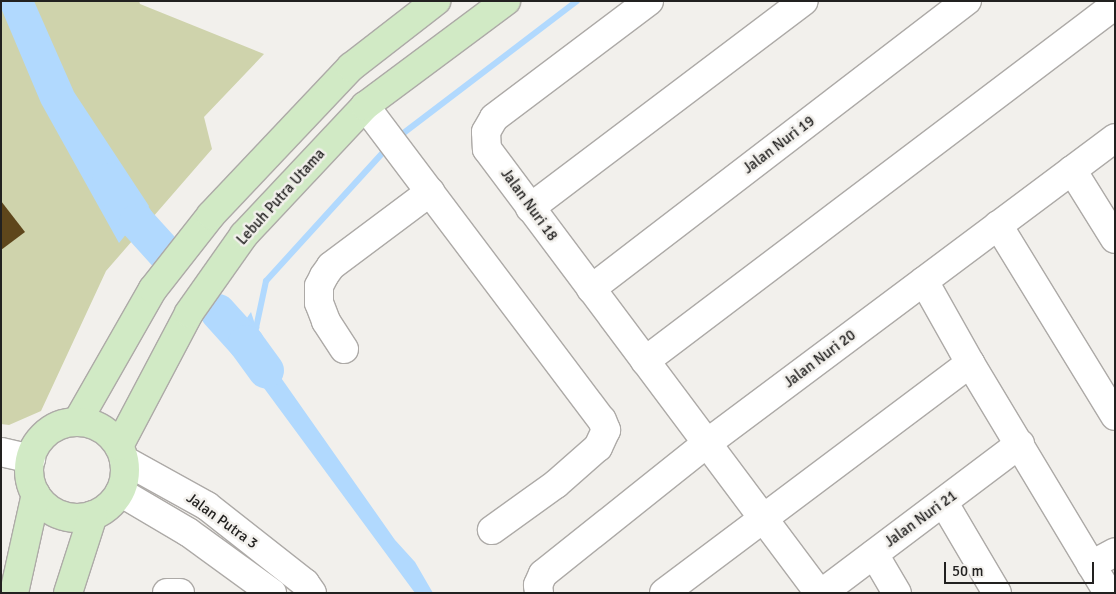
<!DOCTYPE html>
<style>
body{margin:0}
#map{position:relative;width:1116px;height:594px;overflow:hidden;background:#f2f0ec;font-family:Signika,sans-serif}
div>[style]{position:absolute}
.green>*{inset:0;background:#cfd3ac}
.water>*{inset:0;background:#b1d9fe}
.stream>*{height:6px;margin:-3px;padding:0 3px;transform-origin:3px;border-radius:3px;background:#b1d9fe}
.river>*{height:36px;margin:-18px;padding:0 18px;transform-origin:18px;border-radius:18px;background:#b1d9fe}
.building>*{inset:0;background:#5e461b}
.roads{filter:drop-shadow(1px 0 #adaaa7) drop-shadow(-1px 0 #adaaa7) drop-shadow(0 1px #adaaa7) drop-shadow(0 -1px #adaaa7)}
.minor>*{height:28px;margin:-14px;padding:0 14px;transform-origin:14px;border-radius:14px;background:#fff}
.major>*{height:28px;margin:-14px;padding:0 14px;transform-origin:14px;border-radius:14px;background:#d1eac5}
.major>.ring{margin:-14px;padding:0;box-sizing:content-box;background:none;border:28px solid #d1eac5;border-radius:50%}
span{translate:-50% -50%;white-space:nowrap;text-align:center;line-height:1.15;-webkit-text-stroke:5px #f2f0ec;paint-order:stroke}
.street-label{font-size:15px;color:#222120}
.frame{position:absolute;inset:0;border:2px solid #222120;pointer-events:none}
.scale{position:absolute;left:944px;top:562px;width:150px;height:22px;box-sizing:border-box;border:2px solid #222120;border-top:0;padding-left:6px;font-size:15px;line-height:18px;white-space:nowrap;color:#222120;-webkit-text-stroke:4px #f2f0ec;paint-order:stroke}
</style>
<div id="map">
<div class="green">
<i style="clip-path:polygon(1px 1px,139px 1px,140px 4px,264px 54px,204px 117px,212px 149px,106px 271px,41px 411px,9px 425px,1px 424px)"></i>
</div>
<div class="water">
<i style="clip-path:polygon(1px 1px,34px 1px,74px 92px,149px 206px,119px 243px,41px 103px,1px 8px)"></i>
<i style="clip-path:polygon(251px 312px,265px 355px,395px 540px,415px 562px,433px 593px,415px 593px,230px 342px)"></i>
</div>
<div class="stream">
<i style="left:397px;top:138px;width:226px;rotate:-37.3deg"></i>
<i style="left:251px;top:335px;width:9px;rotate:-54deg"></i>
<i style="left:256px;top:328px;width:48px;rotate:-78deg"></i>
<i style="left:266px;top:281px;width:181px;rotate:-47.7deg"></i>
</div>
<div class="river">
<i style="left:110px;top:181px;width:49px;rotate:56.6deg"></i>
<i style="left:137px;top:222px;width:43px;rotate:47.8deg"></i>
<i style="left:218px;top:312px;width:42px;rotate:47.9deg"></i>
<i style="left:246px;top:343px;width:34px;rotate:54deg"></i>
</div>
<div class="building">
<i style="clip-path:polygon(1px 201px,25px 232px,1px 250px)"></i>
</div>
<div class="roads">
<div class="minor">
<i style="left:649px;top:1px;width:194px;rotate:143deg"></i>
<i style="left:494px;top:118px;width:16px;rotate:120deg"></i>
<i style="left:486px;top:132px;width:17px;rotate:87deg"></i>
<i style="left:487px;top:149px;width:554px;rotate:53.21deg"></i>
<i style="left:365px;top:106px;width:393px;rotate:53deg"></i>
<i style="left:602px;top:420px;width:11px;rotate:68deg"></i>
<i style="left:606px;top:430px;width:19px;rotate:115deg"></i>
<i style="left:598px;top:447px;width:56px;rotate:138.6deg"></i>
<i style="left:556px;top:484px;width:79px;rotate:144.3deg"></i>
<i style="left:1072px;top:170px;width:81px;rotate:58.1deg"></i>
<i style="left:530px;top:208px;width:343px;rotate:-37.1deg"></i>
<i style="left:998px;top:225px;width:224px;rotate:58.5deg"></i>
<i style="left:924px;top:281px;width:94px;rotate:60.7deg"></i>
<i style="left:970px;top:363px;width:268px;rotate:59deg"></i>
<i style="left:591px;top:289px;width:474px;rotate:-37.5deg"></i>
<i style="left:344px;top:349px;width:33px;rotate:-123deg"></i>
<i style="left:326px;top:321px;width:19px;rotate:-111deg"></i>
<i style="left:319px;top:303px;width:17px;rotate:-90deg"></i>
<i style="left:319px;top:286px;width:11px;rotate:-63deg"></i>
<i style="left:324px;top:276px;width:12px;rotate:-55deg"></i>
<i style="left:331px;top:266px;width:124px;rotate:-36.8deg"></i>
<i style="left:645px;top:361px;width:590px;rotate:-37.14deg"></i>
<i style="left:1px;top:452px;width:31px;rotate:13deg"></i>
<i style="left:124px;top:460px;width:95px;rotate:29deg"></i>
<i style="left:207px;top:506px;width:125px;rotate:38.2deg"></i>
<i style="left:305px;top:583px;width:12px;rotate:55deg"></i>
<i style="left:120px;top:492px;width:79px;rotate:30.5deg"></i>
<i style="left:188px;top:532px;width:104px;rotate:36deg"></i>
<i style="left:944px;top:503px;width:104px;rotate:59.5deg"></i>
<i style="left:874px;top:554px;width:45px;rotate:59.5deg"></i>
<i style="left:1091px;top:565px;width:27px;rotate:-28deg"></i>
<i style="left:167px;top:593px;width:13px"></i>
<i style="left:539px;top:593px;width:8px;rotate:-97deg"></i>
<i style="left:538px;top:585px;width:12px;rotate:-66deg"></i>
<i style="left:543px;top:574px;width:208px;rotate:-38.6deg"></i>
<i style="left:706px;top:444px;width:511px;rotate:-36.8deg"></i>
<i style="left:664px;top:593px;width:383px;rotate:-36.9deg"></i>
<i style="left:822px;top:593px;width:248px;rotate:-37deg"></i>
</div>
<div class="major">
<i style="left:77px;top:422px;width:153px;rotate:-60.3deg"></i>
<i style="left:153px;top:289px;width:94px;rotate:-51.9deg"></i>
<i style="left:211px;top:215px;width:204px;rotate:-46.6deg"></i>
<i style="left:351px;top:67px;width:108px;rotate:-37.8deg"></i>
<i class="ring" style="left:29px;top:422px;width:68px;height:68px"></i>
<i style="left:119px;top:446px;width:150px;rotate:-62.2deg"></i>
<i style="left:189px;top:313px;width:95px;rotate:-54.8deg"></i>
<i style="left:244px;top:235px;width:177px;rotate:-46.8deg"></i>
<i style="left:365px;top:106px;width:176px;rotate:-36.7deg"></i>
<i style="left:14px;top:593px;width:101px;rotate:-77.5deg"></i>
<i style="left:68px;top:593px;width:82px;rotate:-72.2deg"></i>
</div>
</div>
<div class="street-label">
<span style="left:779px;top:145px;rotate:-37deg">Jalan Nuri 19</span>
<span style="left:281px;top:197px;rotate:-48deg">Lebuh Putra Utama</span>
<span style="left:529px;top:205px;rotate:54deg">Jalan Nuri 18</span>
<span style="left:820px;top:359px;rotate:-37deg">Jalan Nuri 20</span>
<span style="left:921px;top:519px;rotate:-36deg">Jalan Nuri 21</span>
<span style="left:222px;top:521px;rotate:36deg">Jalan Putra 3</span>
</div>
<div class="frame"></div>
<div class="scale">50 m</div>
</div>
